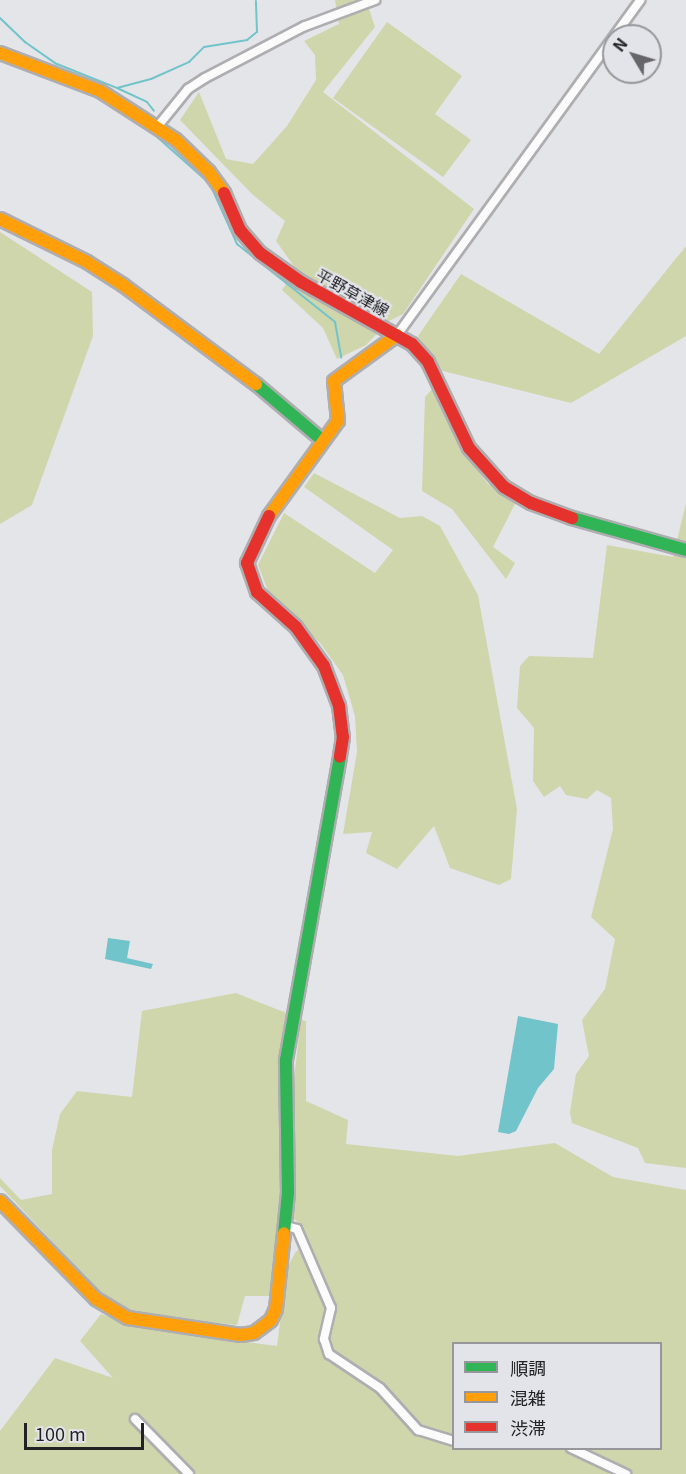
<!DOCTYPE html>
<meta charset="utf-8">
<style>
body{margin:0}
#map{position:relative;width:686px;height:1474px;overflow:hidden;background:#e4e5e9;font-family:Georgia,"Noto Sans JP",serif}
div>[style]{position:absolute}
.green>*{inset:0;background:#cfd6ac}
.water>*{inset:0;background:#71c4ca}
.stream>*{height:2px;margin:-1px;padding:0 1px;transform-origin:1px;border-radius:1px;background:#71c4ca}
.roads{filter:drop-shadow(2px 0 #aeaeb1) drop-shadow(-2px 0 #aeaeb1) drop-shadow(0 2px #aeaeb1) drop-shadow(0 -2px #aeaeb1)}
.street>*{height:8px;margin:-4px;padding:0 4px;transform-origin:4px;border-radius:4px;background:#fbfbfc}
.fast>*{height:12px;margin:-6px;padding:0 6px;transform-origin:6px;border-radius:6px;background:#30b455}
.slow>*{height:12px;margin:-6px;padding:0 6px;transform-origin:6px;border-radius:6px;background:#ff9f0a}
.jam>*{height:12px;margin:-6px;padding:0 6px;transform-origin:6px;border-radius:6px;background:#e5322d}
span{translate:-50% -50%;white-space:nowrap;text-align:center;line-height:1.15;-webkit-text-stroke:4.5px #e3e4ea;paint-order:stroke}
.street-label{font-size:16px;color:#222225}
.legend{position:absolute;left:452px;top:1342px;width:210px;height:108px;box-sizing:border-box;background:#e3e4ea;border:2px solid #96969b;margin:0;padding:8px 10px;list-style:none;font-size:18px;color:#222225}
.legend li{display:flex;align-items:center;gap:12px;height:30px}
.legend b{width:30px;border:2px solid #96969b}
.north{position:absolute;left:602px;top:24px;width:60px;height:60px;box-sizing:border-box;background:#e3e4ea;border:2px solid #96969b;border-radius:50%;rotate:308deg;font-size:16px;font-weight:700;line-height:24px;text-align:center;color:#222225}
.north::after{content:'';display:block;margin:auto;width:21px;height:27px;background:#66666a;clip-path:polygon(50% 0,100% 100%,50% 72%,0 100%)}
.scale{position:absolute;left:24px;top:1423px;width:120px;height:27px;box-sizing:border-box;border:3px solid #222225;border-top:0;padding-left:8px;font-size:18px;line-height:21px;white-space:nowrap;color:#222225;-webkit-text-stroke:4px #e3e4ea;paint-order:stroke}
</style>
<div id="map">
<div class="green">
<i style="clip-path:polygon(335px 0,366px 0,375px 27px,323px 92px,474px 209px,403px 314px,389px 321px,366px 345px,337px 359px,323px 328px,282px 290px,296px 269px,276px 241px,285px 221px,252px 194px,180px 120px,199px 92px,226px 159px,253px 164px,287px 126px,316px 80px,315px 55px,304px 41px,339px 24px)"></i>
<i style="clip-path:polygon(387px 22px,462px 76px,435px 114px,471px 140px,443px 177px,333px 98px)"></i>
<i style="clip-path:polygon(0 232px,92px 292px,93px 336px,32px 505px,0 524px)"></i>
<i style="clip-path:polygon(686px 246px,686px 336px,571px 403px,439px 370px,418px 336px,461px 274px,599px 354px)"></i>
<i style="clip-path:polygon(432px 389px,463px 451px,487px 483px,516px 502px,493px 547px,515px 563px,506px 579px,452px 509px,422px 491px,425px 397px)"></i>
<i style="clip-path:polygon(314px 473px,400px 518px,422px 516px,440px 526px,478px 595px,517px 809px,511px 879px,499px 885px,450px 868px,434px 826px,397px 869px,366px 853px,372px 832px,343px 834px,357px 752px,355px 716px,343px 675px,320px 643px,270px 596px,258px 565px,284px 513px,375px 573px,393px 550px,304px 487px)"></i>
<i style="clip-path:polygon(686px 503px,686px 1168px,645px 1163px,638px 1148px,572px 1123px,570px 1112px,576px 1074px,589px 1056px,582px 1020px,605px 989px,615px 939px,591px 917px,613px 829px,611px 798px,597px 790px,587px 799px,566px 795px,560px 786px,544px 797px,533px 781px,534px 728px,517px 708px,520px 666px,529px 656px,593px 658px,607px 545px,673px 557px)"></i>
<i style="clip-path:polygon(236px 993px,289px 1014px,278px 1112px,284px 1184px,271px 1296px,245px 1296px,237px 1325px,162px 1318px,126px 1309px,97px 1289px,0 1186px,0 1178px,21px 1200px,52px 1194px,52px 1150px,60px 1114px,77px 1091px,132px 1097px,142px 1011px)"></i>
<i style="clip-path:polygon(evenodd,301px 1020px,306px 1021px,306px 1101px,348px 1120px,346px 1144px,458px 1156px,555px 1143px,613px 1177px,686px 1190px,686px 1474px,0 1474px,0 1431px,55px 1358px,113px 1378px,80px 1341px,101px 1314px,130px 1324px,176px 1333px,277px 1346px,287px 1268px,295px 1253px,305px 1243px,300px 1224px,293px 1218px,296px 1168px,289px 1119px,301px 1020px,454px 1344px,660px 1344px,660px 1448px,454px 1448px,454px 1344px)"></i>
</div>
<div class="water">
<i style="clip-path:polygon(108px 938px,130px 941px,127px 958px,153px 964px,151px 969px,105px 959px)"></i>
<i style="clip-path:polygon(518px 1016px,558px 1024px,554px 1069px,538px 1088px,516px 1131px,509px 1134px,498px 1132px)"></i>
</div>
<div class="stream">
<i style="left:0;top:18px;width:35px;rotate:44deg"></i>
<i style="left:25px;top:42px;width:39px;rotate:35deg"></i>
<i style="left:57px;top:64px;width:65px;rotate:21.8deg"></i>
<i style="left:117px;top:88px;width:35px;rotate:-15deg"></i>
<i style="left:151px;top:79px;width:42px;rotate:-24.1deg"></i>
<i style="left:189px;top:62px;width:21px;rotate:-45deg"></i>
<i style="left:204px;top:47px;width:44px;rotate:-9.2deg"></i>
<i style="left:247px;top:40px;width:13px;rotate:-39deg"></i>
<i style="left:257px;top:32px;width:31px;rotate:-92deg"></i>
<i style="left:117px;top:88px;width:33px;rotate:25deg"></i>
<i style="left:147px;top:102px;width:11px;rotate:52deg"></i>
<i style="left:156px;top:136px;width:72px;rotate:41.6deg"></i>
<i style="left:210px;top:184px;width:66px;rotate:65.8deg"></i>
<i style="left:237px;top:244px;width:125px;rotate:38.5deg"></i>
<i style="left:335px;top:322px;width:36px;rotate:80deg"></i>
</div>
<div class="roads">
<div class="street">
<i style="left:158px;top:126px;width:48px;rotate:-51deg"></i>
<i style="left:188px;top:89px;width:20px;rotate:-33deg"></i>
<i style="left:205px;top:78px;width:113px;rotate:-27.5deg"></i>
<i style="left:305px;top:26px;width:75px;rotate:-20.4deg"></i>
<i style="left:397px;top:335px;width:414px;rotate:-54deg"></i>
<i style="left:286px;top:1226px;width:11px;rotate:15deg"></i>
<i style="left:297px;top:1229px;width:86px;rotate:66.7deg"></i>
<i style="left:331px;top:1308px;width:32px;rotate:103deg"></i>
<i style="left:324px;top:1339px;width:16px;rotate:72deg"></i>
<i style="left:329px;top:1354px;width:61px;rotate:33.7deg"></i>
<i style="left:380px;top:1388px;width:57px;rotate:47.9deg"></i>
<i style="left:418px;top:1430px;width:38px;rotate:17deg"></i>
<i style="left:135px;top:1419px;width:77px;rotate:45.5deg"></i>
<i style="left:571px;top:1448px;width:61px;rotate:25.3deg"></i>
</div>
<div class="fast">
<i style="left:256px;top:384px;width:87px;rotate:40.3deg"></i>
<i style="left:572px;top:518px;width:118px;rotate:15.7deg"></i>
<i style="left:284px;top:1233px;width:40px;rotate:-84.3deg"></i>
<i style="left:288px;top:1193px;width:133px;rotate:-90.9deg"></i>
<i style="left:286px;top:1060px;width:308px;rotate:-79.9deg"></i>
</div>
<div class="slow">
<i style="left:0;top:53px;width:107px;rotate:20.8deg"></i>
<i style="left:100px;top:91px;width:90px;rotate:32.8deg"></i>
<i style="left:176px;top:140px;width:46px;rotate:44.1deg"></i>
<i style="left:209px;top:172px;width:26px;rotate:54deg"></i>
<i style="left:0;top:219px;width:97px;rotate:26.3deg"></i>
<i style="left:87px;top:262px;width:43px;rotate:32.6deg"></i>
<i style="left:123px;top:285px;width:166px;rotate:36.7deg"></i>
<i style="left:269px;top:516px;width:117px;rotate:-54deg"></i>
<i style="left:338px;top:421px;width:40px;rotate:-95.7deg"></i>
<i style="left:334px;top:381px;width:78px;rotate:-36.1deg"></i>
<i style="left:0;top:1201px;width:137px;rotate:45.6deg"></i>
<i style="left:96px;top:1299px;width:37px;rotate:31deg"></i>
<i style="left:128px;top:1318px;width:114px;rotate:8.6deg"></i>
<i style="left:241px;top:1335px;width:13px;rotate:-9deg"></i>
<i style="left:254px;top:1333px;width:21px;rotate:-37deg"></i>
<i style="left:271px;top:1320px;width:12px;rotate:-66deg"></i>
<i style="left:276px;top:1309px;width:76px;rotate:-84deg"></i>
</div>
<div class="jam">
<i style="left:224px;top:193px;width:40px;rotate:66.6deg"></i>
<i style="left:240px;top:230px;width:30px;rotate:49deg"></i>
<i style="left:260px;top:253px;width:50px;rotate:35.3deg"></i>
<i style="left:301px;top:282px;width:127px;rotate:29.2deg"></i>
<i style="left:412px;top:344px;width:24px;rotate:48deg"></i>
<i style="left:428px;top:362px;width:95px;rotate:64.5deg"></i>
<i style="left:469px;top:448px;width:52px;rotate:48.1deg"></i>
<i style="left:504px;top:487px;width:31px;rotate:31deg"></i>
<i style="left:531px;top:503px;width:44px;rotate:20.1deg"></i>
<i style="left:269px;top:516px;width:52px;rotate:115.1deg"></i>
<i style="left:247px;top:563px;width:31px;rotate:71deg"></i>
<i style="left:257px;top:592px;width:52px;rotate:41.9deg"></i>
<i style="left:296px;top:627px;width:48px;rotate:54.3deg"></i>
<i style="left:324px;top:666px;width:43px;rotate:69.4deg"></i>
<i style="left:339px;top:706px;width:31px;rotate:83deg"></i>
<i style="left:343px;top:737px;width:20px;rotate:99deg"></i>
</div>
</div>
<div class="street-label">
<span style="left:353px;top:292px;rotate:29deg">平野草津線</span>
</div>
<ul class="legend">
<li><b style="height:8px;background:#30b455"></b>順調</li>
<li><b style="height:8px;background:#ff9f0a"></b>混雑</li>
<li><b style="height:8px;background:#e5322d"></b>渋滞</li>
</ul>
<div class="north">N</div>
<div class="scale">100 m</div>
</div>
